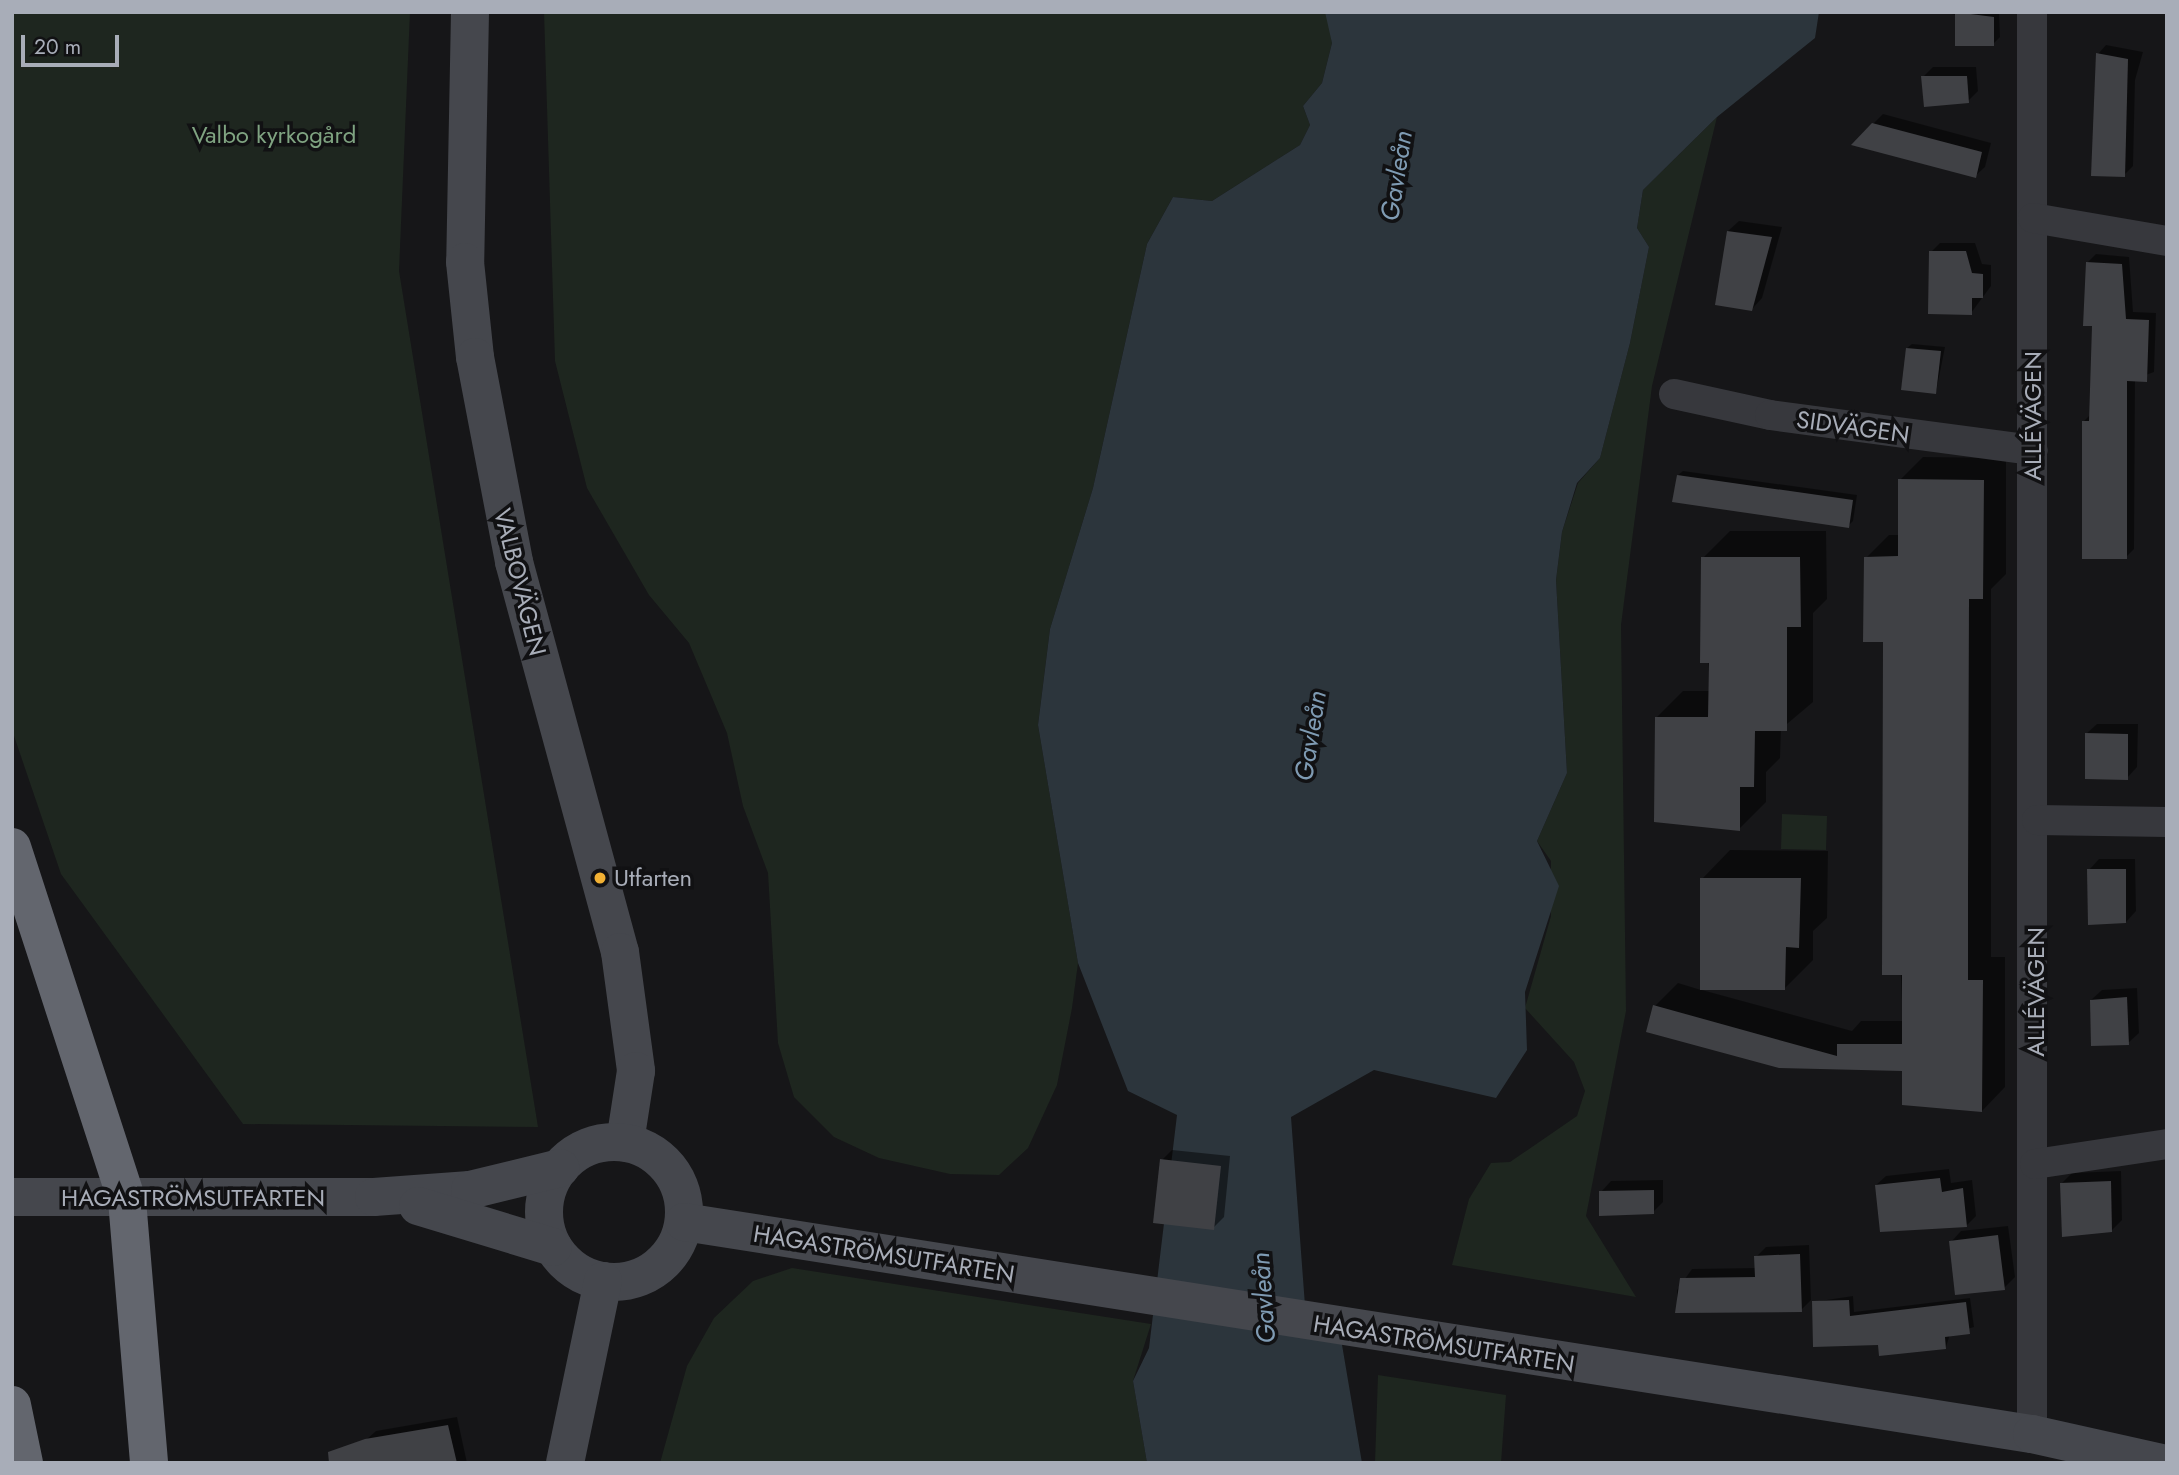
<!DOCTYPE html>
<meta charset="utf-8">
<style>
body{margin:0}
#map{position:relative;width:2179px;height:1475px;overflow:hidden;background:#161618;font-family:Jost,sans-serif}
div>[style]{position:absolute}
.green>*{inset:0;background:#1e261f}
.water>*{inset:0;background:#2c353c}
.shadow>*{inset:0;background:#0007}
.building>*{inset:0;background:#404145}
.street>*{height:30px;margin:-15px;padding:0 15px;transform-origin:15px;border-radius:15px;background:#37383d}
.secondary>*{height:38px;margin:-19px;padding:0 19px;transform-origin:19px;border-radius:19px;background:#45474d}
.secondary>.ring{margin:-19px;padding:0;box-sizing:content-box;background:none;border:38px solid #45474d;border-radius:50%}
.highway>*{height:38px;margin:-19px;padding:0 19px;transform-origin:19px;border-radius:19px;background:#63666e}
.dots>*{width:19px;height:19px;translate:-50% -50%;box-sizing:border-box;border:4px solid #111113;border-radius:50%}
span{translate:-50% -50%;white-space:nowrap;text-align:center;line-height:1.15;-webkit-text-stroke:7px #111113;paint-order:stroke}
.park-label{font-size:24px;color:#7fa381}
.street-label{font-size:24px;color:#a8adb8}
.poi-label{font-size:24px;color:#a8adb8}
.left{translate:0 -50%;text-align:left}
.water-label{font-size:26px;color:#7f9bb3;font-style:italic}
.frame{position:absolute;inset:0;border:14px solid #a8adb8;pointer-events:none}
.scale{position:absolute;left:21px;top:35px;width:98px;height:32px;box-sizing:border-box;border:4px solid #a8adb8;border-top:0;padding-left:9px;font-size:21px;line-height:24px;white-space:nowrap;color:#a8adb8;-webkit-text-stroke:5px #111113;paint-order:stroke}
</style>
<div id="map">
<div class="green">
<i style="clip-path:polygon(12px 12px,410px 12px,399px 271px,538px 1127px,243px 1124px,61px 874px,12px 730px)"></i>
<i style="clip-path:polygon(544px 12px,1325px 12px,1330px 18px,1332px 43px,1322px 83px,1303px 106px,1310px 125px,1300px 145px,1212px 201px,1173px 197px,1147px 244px,1093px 488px,1050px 629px,1038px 725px,1078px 963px,1072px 1008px,1057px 1085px,1028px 1148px,999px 1175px,950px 1174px,879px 1158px,834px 1137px,794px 1097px,778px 1043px,768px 873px,743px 806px,727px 733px,689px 643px,649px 595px,587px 488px,555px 361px)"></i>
<i style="clip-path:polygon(1717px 117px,1652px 386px,1621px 625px,1626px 1011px,1586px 1216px,1636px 1297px,1452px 1265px,1469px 1199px,1491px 1163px,1510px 1162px,1577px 1116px,1585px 1091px,1574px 1062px,1525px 1008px,1551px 916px,1551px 861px,1537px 841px,1567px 773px,1556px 580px,1562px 532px,1578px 483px,1600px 458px,1630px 343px,1649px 247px,1637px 228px,1643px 190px)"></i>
<i style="clip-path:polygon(1782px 814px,1827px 816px,1826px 850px,1781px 849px)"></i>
<i style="clip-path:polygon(792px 1268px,1151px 1324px,1133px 1381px,1147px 1463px,660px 1463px,687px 1366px,714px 1318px,753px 1281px)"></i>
<i style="clip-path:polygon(1378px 1375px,1506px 1395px,1501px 1463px,1375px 1463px)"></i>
</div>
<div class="water">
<i style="clip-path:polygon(1325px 12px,1819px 12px,1815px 38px,1717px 117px,1643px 190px,1637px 228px,1649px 247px,1630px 343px,1600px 458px,1577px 483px,1562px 532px,1556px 580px,1567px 773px,1537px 841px,1559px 886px,1525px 992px,1527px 1050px,1496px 1098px,1374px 1070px,1291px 1117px,1306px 1319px,1339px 1327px,1362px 1463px,1147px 1463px,1133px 1381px,1149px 1348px,1177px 1115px,1128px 1091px,1078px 963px,1038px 725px,1050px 629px,1093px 488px,1147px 244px,1173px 197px,1212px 201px,1300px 145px,1310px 125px,1303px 106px,1322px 83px,1332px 43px)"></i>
</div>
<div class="shadow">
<i style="clip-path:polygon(1942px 12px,1999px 12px,2000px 37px,1993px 44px,1957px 15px)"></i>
<i style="clip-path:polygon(2106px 45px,2143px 52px,2135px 80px,2133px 166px,2124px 175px,2098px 54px)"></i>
<i style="clip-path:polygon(1933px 67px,1976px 67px,1978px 91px,1968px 101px,1923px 77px)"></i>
<i style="clip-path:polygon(1883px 114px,1991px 143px,1985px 167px,1975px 176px,1873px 124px)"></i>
<i style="clip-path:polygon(1739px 221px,1782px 227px,1762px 298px,1752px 309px,1728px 231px)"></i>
<i style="clip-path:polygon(1940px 243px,1975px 243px,1982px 264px,1991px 265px,1991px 286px,1971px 313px,1931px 252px)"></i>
<i style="clip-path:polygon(2096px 254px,2129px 257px,2133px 312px,2156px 313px,2154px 372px,2135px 379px,2134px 549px,2126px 557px,2084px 421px,2090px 415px,2093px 325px,2088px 262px)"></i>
<i style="clip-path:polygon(1912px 344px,1945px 347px,1936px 392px,1907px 348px)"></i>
<i style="clip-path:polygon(1923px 457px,2006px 458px,2006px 574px,1991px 589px,1991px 957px,2005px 957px,2005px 1087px,1982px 1111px,1903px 1069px,1779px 1066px,1655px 1006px,1678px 983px,1701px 990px,1702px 879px,1730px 850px,1828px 851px,1827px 918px,1813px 931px,1813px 960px,1785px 988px,1702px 990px,1852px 1031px,1861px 1021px,1903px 1021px,1885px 640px,1866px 558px,1889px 535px,1899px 535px,1900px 480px)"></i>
<i style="clip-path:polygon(1683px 471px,1857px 495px,1853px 521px,1848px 526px,1678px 475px)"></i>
<i style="clip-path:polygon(1730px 531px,1826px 531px,1827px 599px,1813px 613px,1813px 702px,1781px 729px,1780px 758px,1766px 772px,1766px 802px,1739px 829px,1656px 718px,1683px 691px,1710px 691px,1703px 558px)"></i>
<i style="clip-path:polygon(2097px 724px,2138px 724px,2137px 767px,2127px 778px,2086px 734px)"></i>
<i style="clip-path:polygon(2099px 859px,2135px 859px,2136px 911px,2126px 922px,2089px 870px)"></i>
<i style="clip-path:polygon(2137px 988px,2139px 1033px,2128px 1043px,2091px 1000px,2102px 990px)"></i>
<i style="clip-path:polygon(1172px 1150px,1230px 1156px,1224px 1217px,1213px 1228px,1162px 1160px)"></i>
<i style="clip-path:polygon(1949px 1169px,1951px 1183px,1972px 1180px,1976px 1216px,1967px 1225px,1876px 1185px,1886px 1176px)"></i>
<i style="clip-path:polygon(2121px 1171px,2122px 1220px,2111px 1231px,2061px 1184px,2072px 1173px)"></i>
<i style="clip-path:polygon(1663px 1180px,1663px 1202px,1653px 1212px,1601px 1192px,1611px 1181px)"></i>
<i style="clip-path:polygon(2008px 1226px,2015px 1277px,2004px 1288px,1951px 1242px,1961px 1231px)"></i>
<i style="clip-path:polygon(1809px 1245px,1811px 1300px,1801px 1310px,1677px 1312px,1677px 1290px,1692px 1269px,1756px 1268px,1756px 1257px,1766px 1247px)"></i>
<i style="clip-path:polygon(1853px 1296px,1854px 1312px,1970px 1298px,1974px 1327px,1950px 1334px,1946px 1347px,1879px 1343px,1813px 1302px)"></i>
<i style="clip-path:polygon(457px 1417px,467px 1463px,364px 1463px,367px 1439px,376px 1431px)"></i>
</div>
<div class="building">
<i style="clip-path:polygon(1955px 12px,1994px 17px,1994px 46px,1955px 46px)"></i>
<i style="clip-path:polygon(2096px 53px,2128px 59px,2125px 177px,2091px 176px)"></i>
<i style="clip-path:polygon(1921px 76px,1967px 76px,1969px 103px,1924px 107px)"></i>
<i style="clip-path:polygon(1872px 123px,1982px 152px,1976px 178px,1851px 145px)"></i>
<i style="clip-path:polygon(1727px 231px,1772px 237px,1752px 311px,1715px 305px)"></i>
<i style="clip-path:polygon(1929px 251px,1966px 251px,1972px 273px,1983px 274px,1983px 298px,1972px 298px,1972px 315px,1928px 314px)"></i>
<i style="clip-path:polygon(2086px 262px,2122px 264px,2126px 319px,2149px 320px,2147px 382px,2127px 381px,2127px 559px,2082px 559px,2082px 421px,2089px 421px,2092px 326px,2083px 326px)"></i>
<i style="clip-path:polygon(1906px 348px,1941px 351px,1936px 394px,1901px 390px)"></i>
<i style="clip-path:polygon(1677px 475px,1853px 500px,1849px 528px,1672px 502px)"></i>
<i style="clip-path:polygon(1898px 479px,1984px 480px,1983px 599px,1969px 599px,1968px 890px,1968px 980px,1983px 980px,1982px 1112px,1902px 1105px,1902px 1071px,1779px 1068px,1646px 1032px,1653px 1005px,1837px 1056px,1837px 1044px,1902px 1044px,1902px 975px,1882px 975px,1883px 642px,1863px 642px,1864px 557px,1898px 556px)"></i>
<i style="clip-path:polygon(1701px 557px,1800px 557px,1801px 627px,1787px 627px,1787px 731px,1755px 731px,1754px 787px,1740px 787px,1740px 831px,1654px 822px,1655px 717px,1708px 717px,1709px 663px,1700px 663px)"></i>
<i style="clip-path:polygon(2085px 733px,2128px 734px,2128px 780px,2085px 779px)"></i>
<i style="clip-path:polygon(2087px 869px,2126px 869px,2126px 923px,2088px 925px)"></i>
<i style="clip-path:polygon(1700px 878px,1801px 878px,1799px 948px,1786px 947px,1785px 990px,1700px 990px)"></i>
<i style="clip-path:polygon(2127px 997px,2129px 1045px,2091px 1046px,2090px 1000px)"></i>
<i style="clip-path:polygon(1160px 1159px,1221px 1166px,1214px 1230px,1153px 1223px)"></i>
<i style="clip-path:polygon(1940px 1178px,1942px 1192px,1963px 1188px,1967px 1227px,1880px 1232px,1875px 1185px)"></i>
<i style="clip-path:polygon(2111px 1181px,2112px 1232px,2062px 1237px,2060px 1183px)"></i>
<i style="clip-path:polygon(1654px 1190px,1654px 1214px,1599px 1216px,1599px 1191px)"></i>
<i style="clip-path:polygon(1998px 1235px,2005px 1290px,1955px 1295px,1949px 1241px)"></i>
<i style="clip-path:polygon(1800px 1254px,1802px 1312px,1675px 1313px,1680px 1278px,1755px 1277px,1754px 1256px)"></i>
<i style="clip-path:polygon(1849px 1300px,1850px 1316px,1966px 1302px,1970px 1334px,1945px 1337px,1946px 1349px,1879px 1356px,1878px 1345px,1813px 1347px,1812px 1301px)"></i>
<i style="clip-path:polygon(448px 1425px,457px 1463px,329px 1463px,328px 1452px,365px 1439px)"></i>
</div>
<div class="street">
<i style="left:2032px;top:12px;width:1422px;rotate:90deg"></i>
<i style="left:2033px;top:218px;width:136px;rotate:9.7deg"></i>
<i style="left:1674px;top:394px;width:98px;rotate:12.3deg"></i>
<i style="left:1770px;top:415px;width:265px;rotate:7.6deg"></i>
<i style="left:2037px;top:820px;width:130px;rotate:0.9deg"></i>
<i style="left:2035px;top:1164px;width:134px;rotate:-8.6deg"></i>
</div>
<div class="secondary">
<i style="left:470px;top:12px;width:250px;rotate:91.1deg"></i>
<i style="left:465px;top:262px;width:96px;rotate:84deg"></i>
<i style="left:475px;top:357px;width:209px;rotate:79.2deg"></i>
<i style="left:514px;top:562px;width:404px;rotate:74.8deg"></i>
<i style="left:620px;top:952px;width:120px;rotate:82.3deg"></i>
<i style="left:636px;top:1071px;width:72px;rotate:98.8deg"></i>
<i class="ring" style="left:544px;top:1142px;width:102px;height:102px"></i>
<i style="left:12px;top:1197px;width:362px"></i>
<i style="left:374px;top:1197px;width:96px;rotate:-4.2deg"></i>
<i style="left:470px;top:1190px;width:93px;rotate:-13.7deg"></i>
<i style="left:418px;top:1206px;width:141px;rotate:16.9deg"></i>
<i style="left:684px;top:1222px;width:1365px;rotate:8.94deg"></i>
<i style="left:2032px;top:1434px;width:133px;rotate:12.6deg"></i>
<i style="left:565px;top:1463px;width:186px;rotate:-78.2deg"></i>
</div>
<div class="highway">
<i style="left:12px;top:847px;width:371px;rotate:72deg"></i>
<i style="left:127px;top:1200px;width:264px;rotate:85.2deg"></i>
<i style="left:12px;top:1405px;width:59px;rotate:78.3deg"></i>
</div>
<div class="dots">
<i style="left:600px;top:878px;background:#f2b134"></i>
</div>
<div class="park-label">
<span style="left:274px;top:135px">Valbo kyrkogård</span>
</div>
<div class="street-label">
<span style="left:2033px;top:416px;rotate:-90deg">ALLÉVÄGEN</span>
<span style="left:1853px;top:427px;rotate:8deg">SIDVÄGEN</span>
<span style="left:520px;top:582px;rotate:76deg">VALBOVÄGEN</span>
<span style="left:2036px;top:992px;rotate:-90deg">ALLÉVÄGEN</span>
<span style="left:193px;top:1198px">HAGASTRÖMSUTFARTEN</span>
<span style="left:884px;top:1254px;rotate:9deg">HAGASTRÖMSUTFARTEN</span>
<span style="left:1444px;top:1344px;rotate:9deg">HAGASTRÖMSUTFARTEN</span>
</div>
<div class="poi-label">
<span class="left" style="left:614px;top:878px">Utfarten</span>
</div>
<div class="water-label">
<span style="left:1397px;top:176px;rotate:-81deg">Gavleån</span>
<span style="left:1311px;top:736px;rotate:-81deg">Gavleån</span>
<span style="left:1264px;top:1298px;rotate:-94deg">Gavleån</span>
</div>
<div class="frame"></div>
<div class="scale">20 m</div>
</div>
